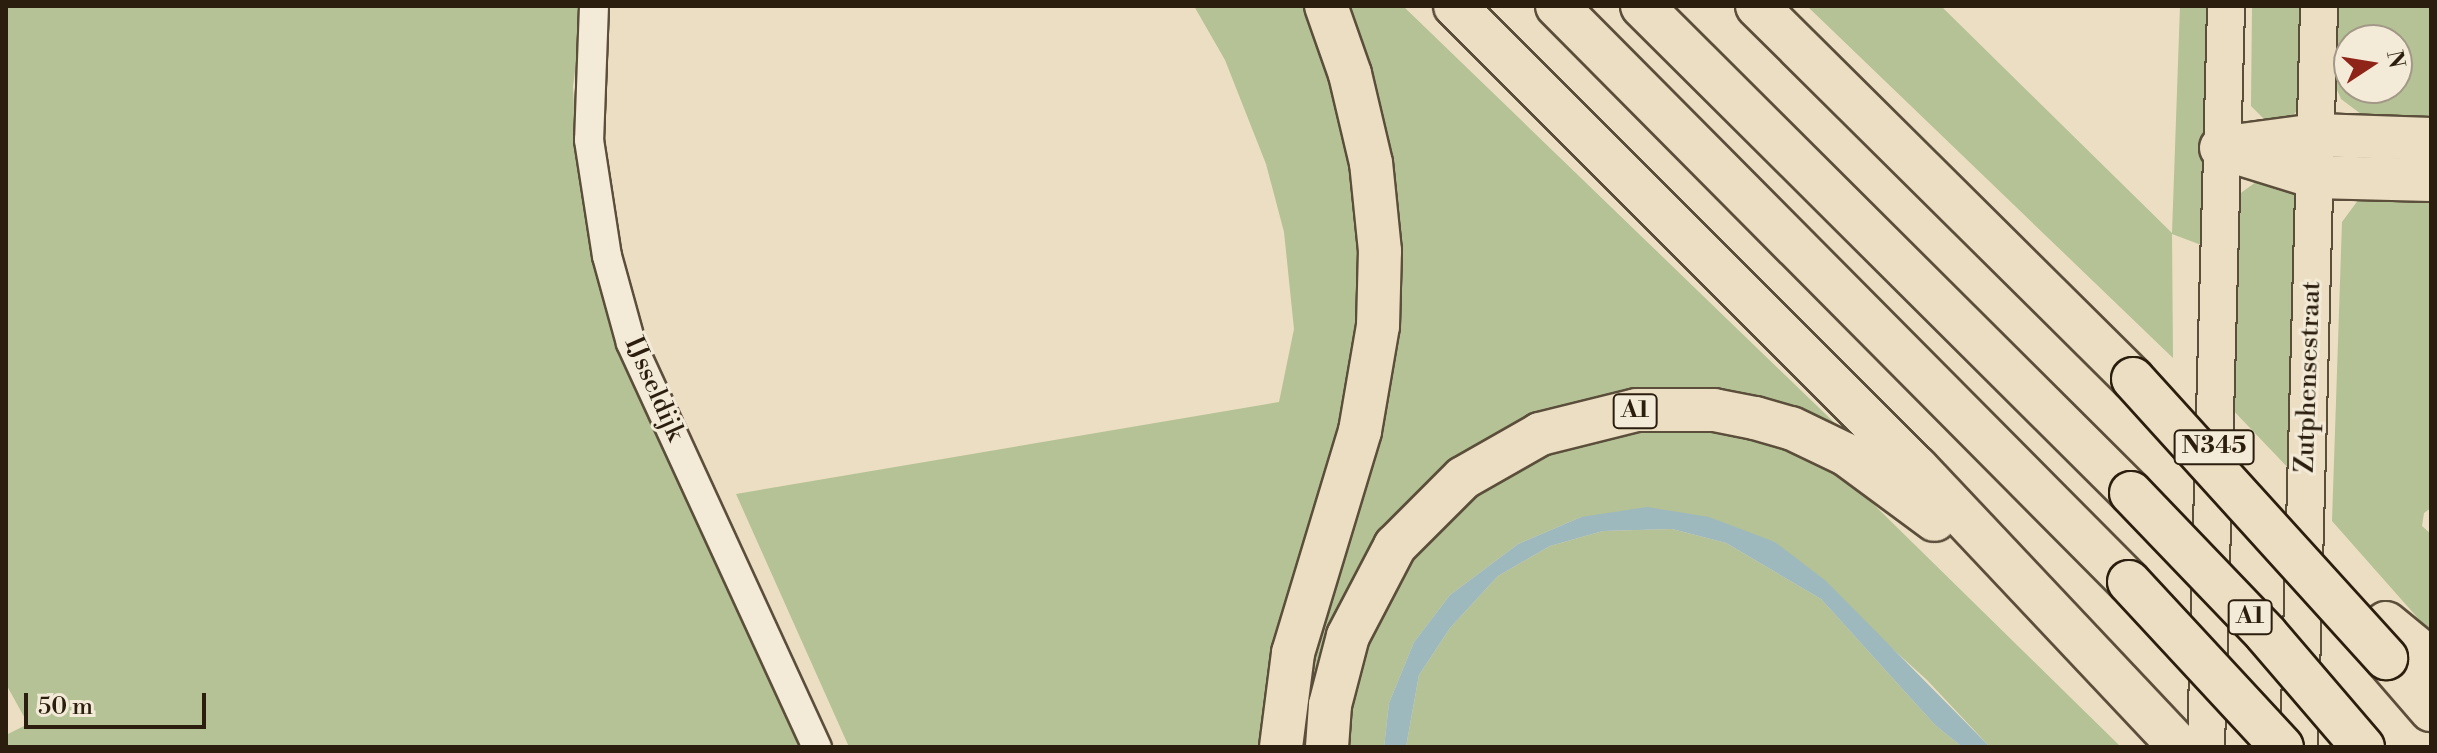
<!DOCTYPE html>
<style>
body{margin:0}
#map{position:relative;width:2437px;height:753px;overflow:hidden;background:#ecdec2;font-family:"Libre Bodoni",serif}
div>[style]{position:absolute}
.green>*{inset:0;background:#b4c295}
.water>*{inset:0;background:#9eb9be}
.roads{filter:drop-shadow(2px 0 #5b4e3b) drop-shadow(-2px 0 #5b4e3b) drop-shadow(0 2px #5b4e3b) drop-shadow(0 -2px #5b4e3b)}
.minor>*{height:28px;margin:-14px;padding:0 14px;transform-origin:14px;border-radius:14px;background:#f3ead7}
.major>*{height:36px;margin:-18px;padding:0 18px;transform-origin:18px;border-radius:18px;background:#ecdec2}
.highway>*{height:42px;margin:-21px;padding:0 21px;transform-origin:21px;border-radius:21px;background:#ecdec2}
.bridges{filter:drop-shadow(2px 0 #2b1e0e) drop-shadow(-2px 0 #2b1e0e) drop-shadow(0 2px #2b1e0e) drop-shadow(0 -2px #2b1e0e)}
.highway-bridge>*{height:42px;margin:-21px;padding:0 21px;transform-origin:21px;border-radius:21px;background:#ecdec2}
span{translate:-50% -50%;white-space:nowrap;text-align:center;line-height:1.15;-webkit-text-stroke:6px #f3ead7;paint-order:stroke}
.shield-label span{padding:2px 6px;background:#f3ead7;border:2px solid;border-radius:6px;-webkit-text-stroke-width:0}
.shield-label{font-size:24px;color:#2b1e0e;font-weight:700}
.street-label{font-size:26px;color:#2b1e0e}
.frame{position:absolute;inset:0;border:8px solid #2b1e0e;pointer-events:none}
.north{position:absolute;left:2333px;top:24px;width:80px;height:80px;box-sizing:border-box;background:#f3ead7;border:2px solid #a39887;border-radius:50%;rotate:78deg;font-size:22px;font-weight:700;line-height:32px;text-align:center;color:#2b1e0e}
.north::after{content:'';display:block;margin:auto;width:28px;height:36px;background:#8f2418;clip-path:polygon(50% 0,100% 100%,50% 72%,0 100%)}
.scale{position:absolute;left:24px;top:693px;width:182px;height:36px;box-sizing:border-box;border:4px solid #2b1e0e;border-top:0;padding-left:10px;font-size:24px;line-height:28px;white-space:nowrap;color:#2b1e0e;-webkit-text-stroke:6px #f3ead7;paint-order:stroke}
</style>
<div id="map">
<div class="green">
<i style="clip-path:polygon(6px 6px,583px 6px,573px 87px,576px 151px,598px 282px,621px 349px,800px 747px,6px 747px,6px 735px,28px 724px,6px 684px)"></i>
<i style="clip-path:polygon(1194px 6px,1403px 6px,1846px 434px,1823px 466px,1862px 493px,2121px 747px,1990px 747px,1927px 680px,1775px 542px,1581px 517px,1518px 544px,1450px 595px,1414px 642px,1389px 703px,1384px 747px,849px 747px,736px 494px,1279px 402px,1294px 329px,1284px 232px,1266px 164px,1225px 60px)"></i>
<i style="clip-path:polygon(1807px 6px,1941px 6px,2172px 233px,2180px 6px,2210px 6px,2204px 246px,2172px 234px,2173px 358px)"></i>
<i style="clip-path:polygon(2252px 6px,2304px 6px,2299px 108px,2291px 118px,2266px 121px,2251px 106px)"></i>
<i style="clip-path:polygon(evenodd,2333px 6px,2431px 6px,2431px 121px,2365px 117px,2341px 99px,2333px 81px,2333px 6px,2349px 40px,2397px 40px,2397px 88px,2349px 88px,2349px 40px)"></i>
<i style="clip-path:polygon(2260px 179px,2290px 189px,2298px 202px,2294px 474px,2229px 406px,2238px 195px)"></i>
<i style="clip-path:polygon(2431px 193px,2431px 508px,2424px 513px,2422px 526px,2431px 534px,2431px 633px,2332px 521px,2342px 222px,2359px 199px)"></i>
<i style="clip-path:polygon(1672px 529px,1726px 543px,1821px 599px,1935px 725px,1962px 747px,1406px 747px,1419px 675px,1450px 628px,1498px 576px,1550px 546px,1603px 531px)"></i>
</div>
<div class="water">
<i style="clip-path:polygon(1647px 507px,1709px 517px,1775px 542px,1826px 581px,1990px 747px,1962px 747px,1935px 725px,1821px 599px,1726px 543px,1672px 529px,1603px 531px,1550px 546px,1498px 576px,1450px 628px,1419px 675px,1406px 747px,1384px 747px,1389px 703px,1414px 642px,1450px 595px,1518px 544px,1581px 517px)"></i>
</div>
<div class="roads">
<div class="minor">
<i style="left:594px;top:6px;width:134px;rotate:92.1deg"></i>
<i style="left:589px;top:140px;width:117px;rotate:81.2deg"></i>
<i style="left:607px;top:256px;width:90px;rotate:74.6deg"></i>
<i style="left:631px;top:343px;width:445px;rotate:65.3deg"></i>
</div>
<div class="major">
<i style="left:2206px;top:747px;width:741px;rotate:-88.45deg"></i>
<i style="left:2299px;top:747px;width:741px;rotate:-88.45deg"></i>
</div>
<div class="highway">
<i style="left:1455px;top:6px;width:653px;rotate:45deg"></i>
<i style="left:1917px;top:468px;width:383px;rotate:46.7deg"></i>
<i style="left:1557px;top:6px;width:812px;rotate:45.2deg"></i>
<i style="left:1642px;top:6px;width:690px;rotate:44.88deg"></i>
<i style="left:1757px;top:6px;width:530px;rotate:44.77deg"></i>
<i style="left:2234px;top:146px;width:83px;rotate:-7.6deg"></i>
<i style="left:2316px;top:135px;width:115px;rotate:2deg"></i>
<i style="left:2221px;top:148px;width:98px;rotate:17.1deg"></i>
<i style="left:2315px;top:177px;width:116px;rotate:1.5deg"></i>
<i style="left:2386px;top:623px;width:58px;rotate:39.4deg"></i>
<i style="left:2386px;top:658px;width:69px;rotate:49.1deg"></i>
<i style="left:1281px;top:747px;width:95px;rotate:-82.7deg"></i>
<i style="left:1293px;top:653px;width:232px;rotate:-73.2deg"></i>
<i style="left:1360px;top:431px;width:107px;rotate:-80.3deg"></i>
<i style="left:1378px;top:326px;width:75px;rotate:-88.5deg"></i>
<i style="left:1380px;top:251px;width:88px;rotate:-95.8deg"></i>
<i style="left:1371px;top:163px;width:91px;rotate:-103.3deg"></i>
<i style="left:1350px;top:74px;width:72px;rotate:-109.4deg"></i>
<i style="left:1327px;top:747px;width:42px;rotate:-85.9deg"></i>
<i style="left:1330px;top:705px;width:71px;rotate:-75.4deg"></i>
<i style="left:1348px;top:636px;width:102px;rotate:-62.4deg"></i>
<i style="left:1395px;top:546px;width:96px;rotate:-45deg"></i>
<i style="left:1463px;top:478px;width:89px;rotate:-29.7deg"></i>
<i style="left:1540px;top:434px;width:100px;rotate:-13.9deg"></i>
<i style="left:1637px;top:410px;width:77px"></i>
<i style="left:1714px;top:410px;width:42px;rotate:11deg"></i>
<i style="left:1755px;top:418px;width:37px;rotate:16deg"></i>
<i style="left:1791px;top:428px;width:62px;rotate:25.7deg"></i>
<i style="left:1847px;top:455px;width:109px;rotate:36.5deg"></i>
</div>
</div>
<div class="bridges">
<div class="highway-bridge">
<i style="left:2133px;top:379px;width:377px;rotate:47.8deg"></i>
<i style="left:2131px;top:493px;width:195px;rotate:46.2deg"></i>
<i style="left:2266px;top:634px;width:149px;rotate:49.4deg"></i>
<i style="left:2129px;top:582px;width:225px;rotate:47.2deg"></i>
</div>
</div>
<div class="shield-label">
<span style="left:1635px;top:411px">A1</span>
<span style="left:2214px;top:447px">N345</span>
<span style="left:2250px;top:617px">A1</span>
</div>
<div class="street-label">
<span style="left:2309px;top:377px;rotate:-88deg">Zutphensestraat</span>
<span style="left:654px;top:389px;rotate:66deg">IJsseldijk</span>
</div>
<div class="frame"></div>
<div class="north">N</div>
<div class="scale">50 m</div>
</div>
